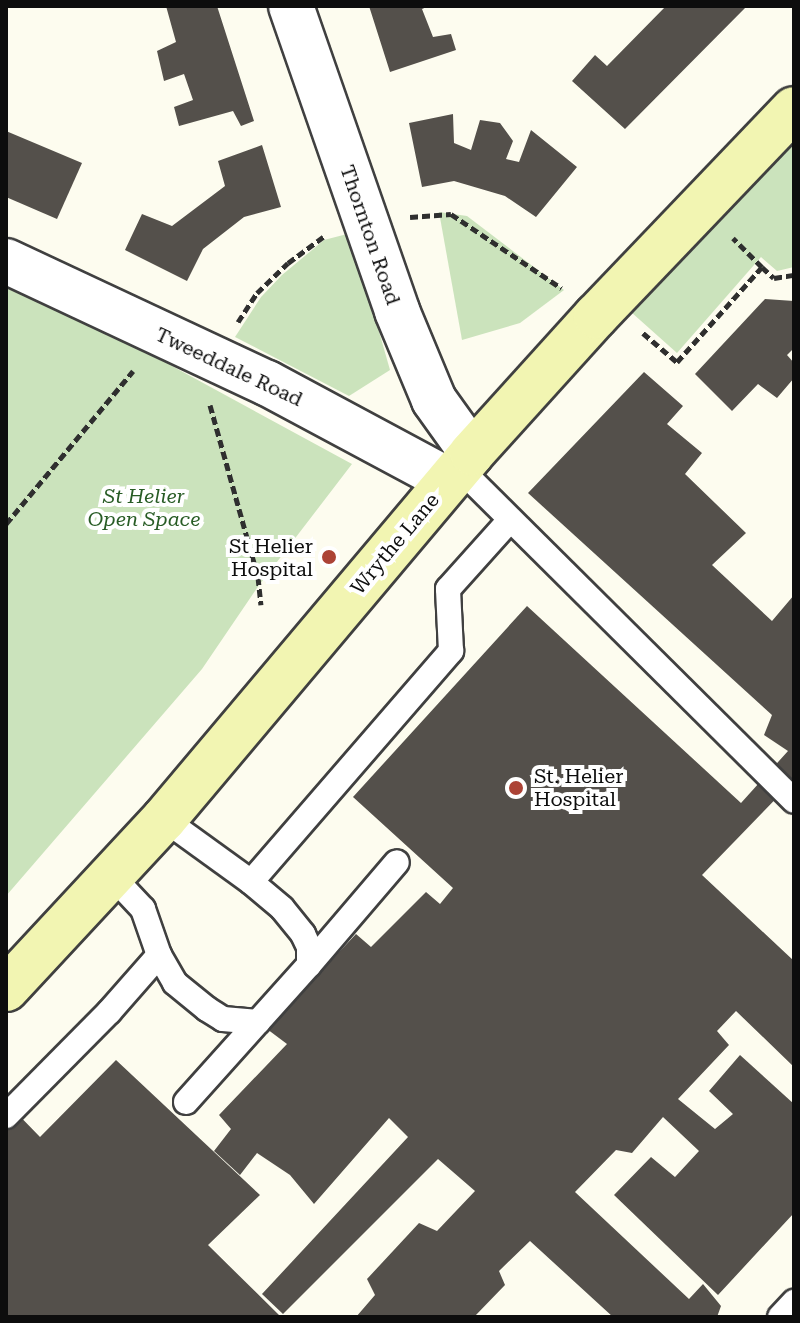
<!DOCTYPE html>
<style>
body{margin:0}
#map{position:relative;width:800px;height:1323px;overflow:hidden;background:#fdfcef;font-family:"Roboto Serif",serif}
div>[style]{position:absolute}
.green>*{inset:0;background:#cbe3bc}
.building>*{inset:0;background:#54504b}
.path>*{height:5px;margin-top:-2.5px;transform-origin:0;background:repeating-linear-gradient(90deg,#2f2f2f 0 8px,transparent 0 12px)}
.roads{filter:drop-shadow(2px 0 #404040) drop-shadow(-2px 0 #404040) drop-shadow(0 2px #404040) drop-shadow(0 -2px #404040)}
.lane>*{height:24px;margin:-12px;padding:0 12px;transform-origin:12px;border-radius:12px;background:#fff}
.street>*{height:44px;margin:-22px;padding:0 22px;transform-origin:22px;border-radius:22px;background:#fff}
.secondary>*{height:44px;margin:-22px;padding:0 22px;transform-origin:22px;border-radius:22px;background:#f2f5b2}
.dots>*{width:22px;height:22px;translate:-50% -50%;box-sizing:border-box;border:4px solid #fff;border-radius:50%}
span{translate:-50% -50%;white-space:nowrap;text-align:center;line-height:1.15;-webkit-text-stroke:8px #fff;paint-order:stroke}
.street-label{font-size:20px;color:#0d0d0d}
.park-label{font-size:20px;color:#285c25;font-style:italic}
.poi-label{font-size:20px;color:#0d0d0d}
.right{translate:-100% -50%;text-align:right}
.left{translate:0 -50%;text-align:left}
.frame{position:absolute;inset:0;border:8px solid #0d0d0d;pointer-events:none}
</style>
<div id="map">
<div class="green">
<i style="clip-path:polygon(794px 121px,794px 267px,777px 271px,761px 257px,677px 353px,622px 304px)"></i>
<i style="clip-path:polygon(439px 212px,467px 216px,564px 290px,520px 323px,462px 340px)"></i>
<i style="clip-path:polygon(351px 233px,390px 370px,349px 396px,235px 337px,261px 297px,282px 275px,324px 240px)"></i>
<i style="clip-path:polygon(6px 280px,58px 304px,352px 464px,257px 588px,202px 669px,6px 896px)"></i>
</div>
<div class="building">
<i style="clip-path:polygon(166px 6px,217px 6px,254px 121px,241px 126px,233px 111px,179px 126px,174px 107px,193px 100px,184px 74px,164px 81px,157px 51px,176px 42px)"></i>
<i style="clip-path:polygon(369px 6px,429px 6px,422px 9px,433px 37px,451px 34px,456px 50px,390px 72px)"></i>
<i style="clip-path:polygon(666px 6px,747px 6px,625px 129px,572px 81px,595px 55px,607px 66px)"></i>
<i style="clip-path:polygon(453px 114px,454px 143px,471px 150px,480px 120px,500px 123px,513px 141px,506px 159px,519px 162px,531px 130px,577px 167px,536px 217px,505px 196px,454px 181px,422px 187px,409px 123px)"></i>
<i style="clip-path:polygon(6px 131px,82px 163px,57px 219px,6px 197px)"></i>
<i style="clip-path:polygon(262px 145px,281px 207px,244px 217px,203px 249px,187px 281px,125px 250px,142px 214px,172px 226px,225px 186px,218px 161px)"></i>
<i style="clip-path:polygon(765px 299px,794px 301px,794px 348px,787px 355px,794px 363px,794px 378px,777px 398px,758px 384px,732px 411px,695px 374px)"></i>
<i style="clip-path:polygon(644px 372px,683px 406px,667px 424px,702px 453px,685px 474px,746px 533px,712px 565px,772px 621px,794px 595px,794px 780px,702px 875px,794px 961px,794px 1067px,736px 1011px,717px 1031px,729px 1045px,678px 1099px,715px 1129px,733px 1114px,709px 1091px,740px 1055px,794px 1104px,794px 1213px,718px 1295px,614px 1195px,651px 1157px,675px 1177px,699px 1151px,663px 1117px,632px 1153px,616px 1150px,575px 1192px,689px 1299px,703px 1284px,721px 1306px,717px 1317px,613px 1317px,530px 1241px,499px 1271px,505px 1285px,474px 1317px,356px 1317px,375px 1295px,367px 1279px,419px 1223px,437px 1231px,475px 1191px,438px 1159px,283px 1314px,262px 1294px,408px 1137px,389px 1118px,314px 1204px,290px 1175px,257px 1153px,240px 1175px,214px 1151px,231px 1129px,219px 1115px,287px 1044px,267px 1029px,356px 934px,371px 947px,426px 892px,440px 904px,453px 888px,353px 797px,527px 606px,741px 803px,788px 751px,764px 735px,772px 715px,528px 493px)"></i>
<i style="clip-path:polygon(116px 1060px,260px 1195px,208px 1245px,281px 1317px,6px 1317px,6px 1102px,40px 1137px)"></i>
</div>
<div class="path">
<i style="left:410px;top:217px;width:41px;rotate:-4.2deg"></i>
<i style="left:451px;top:214px;width:133px;rotate:33.9deg"></i>
<i style="left:762px;top:267px;width:16px;rotate:43deg"></i>
<i style="left:774px;top:278px;width:20px;rotate:-9deg"></i>
<i style="left:238px;top:322px;width:35px;rotate:-57deg"></i>
<i style="left:257px;top:293px;width:43px;rotate:-44.1deg"></i>
<i style="left:288px;top:263px;width:44px;rotate:-36.6deg"></i>
<i style="left:643px;top:333px;width:45px;rotate:40.5deg"></i>
<i style="left:677px;top:362px;width:127px;rotate:-48.2deg"></i>
<i style="left:762px;top:267px;width:41px;rotate:-135deg"></i>
<i style="left:210px;top:405px;width:179px;rotate:74.4deg"></i>
<i style="left:258px;top:577px;width:28px;rotate:84deg"></i>
<i style="left:6px;top:524px;width:199px;rotate:-50.3deg"></i>
</div>
<div class="roads">
<div class="lane">
<i style="left:459px;top:468px;width:472px;rotate:44.8deg"></i>
<i style="left:164px;top:819px;width:107px;rotate:35.9deg"></i>
<i style="left:251px;top:882px;width:306px;rotate:-49.1deg"></i>
<i style="left:451px;top:651px;width:62px;rotate:-92.8deg"></i>
<i style="left:448px;top:589px;width:91px;rotate:-48.1deg"></i>
<i style="left:159px;top:955px;width:32px;rotate:60deg"></i>
<i style="left:175px;top:983px;width:41px;rotate:39.1deg"></i>
<i style="left:207px;top:1009px;width:19px;rotate:32deg"></i>
<i style="left:223px;top:1019px;width:35px;rotate:5deg"></i>
<i style="left:309px;top:965px;width:135px;rotate:-49.5deg"></i>
<i style="left:186px;top:1102px;width:184px;rotate:-48.1deg"></i>
<i style="left:309px;top:965px;width:18px;rotate:-90deg"></i>
<i style="left:309px;top:947px;width:14px;rotate:-115deg"></i>
<i style="left:303px;top:934px;width:33px;rotate:-129deg"></i>
<i style="left:282px;top:908px;width:40px;rotate:-140deg"></i>
<i style="left:6px;top:1116px;width:146px;rotate:-45.3deg"></i>
<i style="left:109px;top:1012px;width:76px;rotate:-48.7deg"></i>
<i style="left:159px;top:955px;width:49px;rotate:-109.2deg"></i>
<i style="left:143px;top:909px;width:45px;rotate:-133.2deg"></i>
<i style="left:780px;top:1317px;width:21px;rotate:-47deg"></i>
</div>
<div class="street">
<i style="left:291px;top:6px;width:323px;rotate:70.8deg"></i>
<i style="left:397px;top:311px;width:96px;rotate:67.4deg"></i>
<i style="left:434px;top:400px;width:65px;rotate:54.4deg"></i>
<i style="left:6px;top:261px;width:288px;rotate:25.1deg"></i>
<i style="left:267px;top:383px;width:205px;rotate:28.2deg"></i>
</div>
<div class="secondary">
<i style="left:6px;top:989px;width:232px;rotate:-47.1deg"></i>
<i style="left:164px;top:819px;width:478px;rotate:-49.9deg"></i>
<i style="left:472px;top:453px;width:185px;rotate:-47.9deg"></i>
<i style="left:596px;top:316px;width:286px;rotate:-46.3deg"></i>
</div>
</div>
<div class="dots">
<i style="left:329px;top:557px;background:#ac4336"></i>
<i style="left:516px;top:788px;background:#ac4336"></i>
</div>
<div class="street-label">
<span style="left:370px;top:235px;rotate:71deg">Thornton Road</span>
<span style="left:229px;top:367px;rotate:25deg">Tweeddale Road</span>
<span style="left:395px;top:544px;rotate:-50deg">Wrythe Lane</span>
</div>
<div class="park-label">
<span style="left:144px;top:508px">St Helier<br>Open Space</span>
</div>
<div class="poi-label">
<span class="right" style="left:313px;top:558px">St Helier<br>Hospital</span>
<span class="left" style="left:534px;top:788px">St. Helier<br>Hospital</span>
</div>
<div class="frame"></div>
</div>
